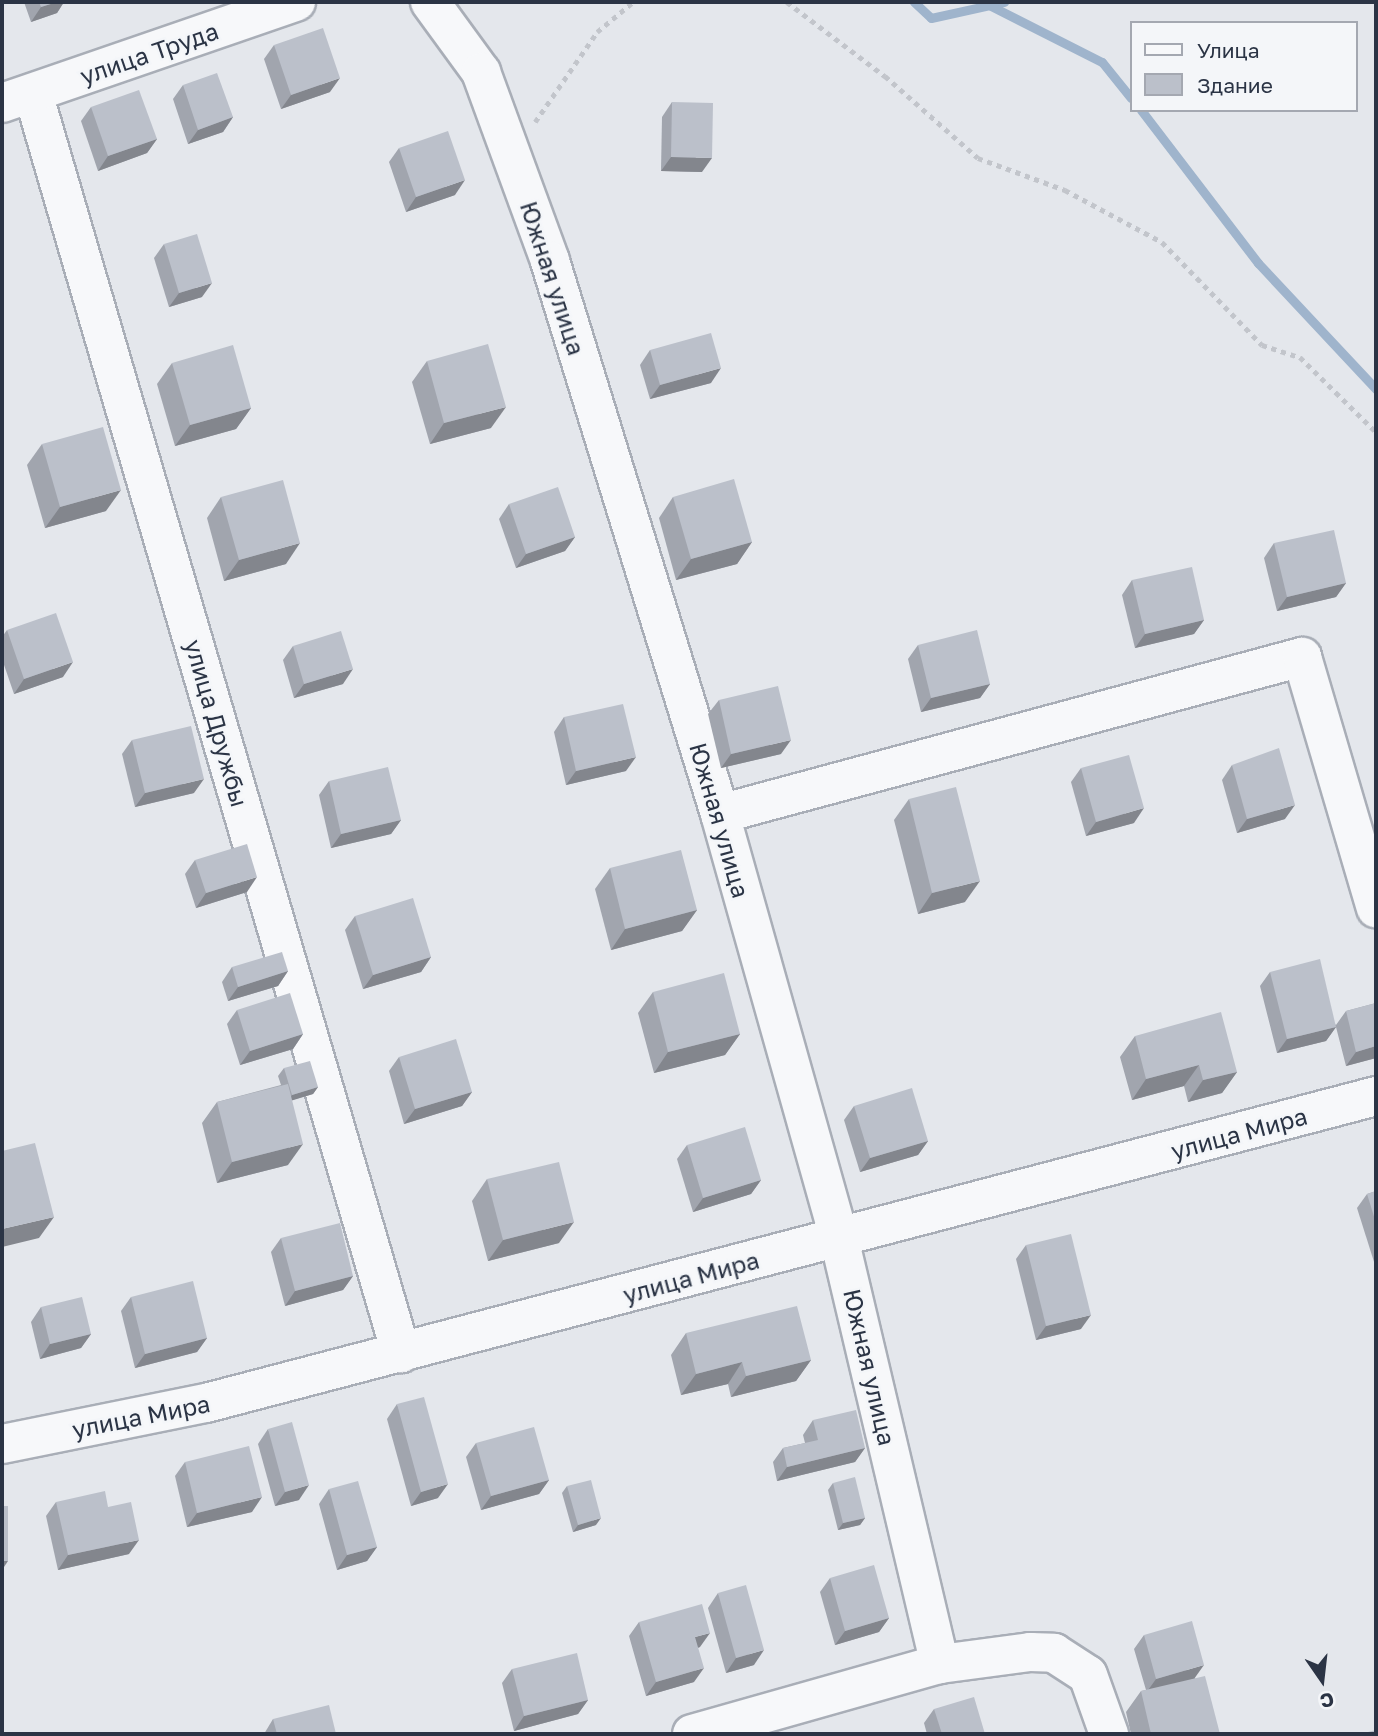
<!DOCTYPE html>
<meta charset="utf-8">
<style>
body{margin:0}
#map{position:relative;width:1378px;height:1736px;overflow:hidden;background:#e4e7ec;font-family:"Golos Text",sans-serif}
div>[style]{position:absolute}
.stream>*{height:9px;margin:-4.5px;padding:0 4.5px;transform-origin:4.5px;border-radius:4.5px;background:#9fb4cc}
.path>*{height:4.5px;margin-top:-2.25px;transform-origin:0;background:repeating-linear-gradient(90deg,#c2c5cb 0 5px,transparent 0 10px)}
.roads{filter:drop-shadow(2px 0 #a9aeb7) drop-shadow(-2px 0 #a9aeb7) drop-shadow(0 2px #a9aeb7) drop-shadow(0 -2px #a9aeb7)}
.minor>*{height:38px;margin:-19px;padding:0 19px;transform-origin:19px;border-radius:19px;background:#f7f8fa}
.wall>*{inset:0;background:#a1a5ae}
.shaded-wall>*{inset:0;background:#83868d}
.building>*{inset:0;background:#bbc0ca}
span{translate:-50% -50%;white-space:nowrap;text-align:center;line-height:1.15;-webkit-text-stroke:5px #f4f6f9;paint-order:stroke}
.street-label{font-size:24px;color:#2b3445}
.frame{position:absolute;inset:0;border:4px solid #2b3445;pointer-events:none}
.legend{position:absolute;left:1130px;top:21px;width:228px;height:91px;box-sizing:border-box;background:#f4f6f9;border:2px solid #a4a8b1;margin:0;padding:9px 12px;list-style:none;font-size:21px;color:#2b3445}
.legend li{display:flex;align-items:center;gap:14px;height:35px}
.legend b{width:35px;border:2px solid #a4a8b1}
.north{position:absolute;left:1287px;top:1645px;width:70px;height:70px;-webkit-text-stroke:5px #f4f6f9;paint-order:stroke;rotate:166deg;font-size:19px;font-weight:700;line-height:28px;text-align:center;color:#2b3445}
.north::after{content:'';display:block;margin:auto;width:24px;height:32px;background:#2b3445;clip-path:polygon(50% 0,100% 100%,50% 72%,0 100%)}
</style>
<div id="map">
<div class="stream">
<i style="left:914px;top:2px;width:23px;rotate:43deg"></i>
<i style="left:931px;top:18px;width:75px;rotate:-12.4deg"></i>
<i style="left:991px;top:6px;width:124px;rotate:26.8deg"></i>
<i style="left:1102px;top:62px;width:46px;rotate:51.1deg"></i>
<i style="left:1141px;top:110px;width:193px;rotate:52.6deg"></i>
<i style="left:1258px;top:263px;width:173px;rotate:46.9deg"></i>
</div>
<div class="path">
<i style="left:787px;top:2px;width:123px;rotate:37.1deg"></i>
<i style="left:885px;top:76px;width:124px;rotate:41.4deg"></i>
<i style="left:978px;top:158px;width:93px;rotate:20.2deg"></i>
<i style="left:1065px;top:190px;width:110px;rotate:28.2deg"></i>
<i style="left:1162px;top:242px;width:144px;rotate:45.8deg"></i>
<i style="left:1262px;top:345px;width:40px;rotate:18deg"></i>
<i style="left:1300px;top:357px;width:107px;rotate:44.6deg"></i>
<i style="left:535px;top:122px;width:109px;rotate:-55.4deg"></i>
<i style="left:597px;top:32px;width:47px;rotate:-39.8deg"></i>
</div>
<div class="roads">
<div class="minor">
<i style="left:430px;top:2px;width:87px;rotate:53.9deg"></i>
<i style="left:481px;top:72px;width:201px;rotate:69.9deg"></i>
<i style="left:550px;top:261px;width:579px;rotate:72.91deg"></i>
<i style="left:720px;top:814px;width:440px;rotate:74.3deg"></i>
<i style="left:839px;top:1238px;width:438px;rotate:76.7deg"></i>
<i style="left:33px;top:93px;width:1313px;rotate:73.72deg"></i>
<i style="left:2px;top:103px;width:311px;rotate:-19deg"></i>
<i style="left:720px;top:814px;width:603px;rotate:-15.1deg"></i>
<i style="left:1302px;top:657px;width:262px;rotate:73.6deg"></i>
<i style="left:2px;top:1444px;width:208px;rotate:-11.4deg"></i>
<i style="left:206px;top:1403px;width:1210px;rotate:-14.7deg"></i>
<i style="left:692px;top:1734px;width:258px;rotate:-15.8deg"></i>
<i style="left:940px;top:1664px;width:91px;rotate:-7.6deg"></i>
<i style="left:1030px;top:1652px;width:24px;rotate:2deg"></i>
<i style="left:1054px;top:1653px;width:40px;rotate:32.9deg"></i>
<i style="left:1088px;top:1675px;width:63px;rotate:70.4deg"></i>
</div>
</div>
<div class="wall">
<i style="clip-path:polygon(24px 2px,64px 2px,57px 13px,31px 22px)"></i>
<i style="clip-path:polygon(274px 45px,330px 92px,281px 109px,264px 59px)"></i>
<i style="clip-path:polygon(183px 85px,233px 117px,223px 132px,188px 144px,173px 99px)"></i>
<i style="clip-path:polygon(672px 102px,702px 172px,661px 171px,662px 117px)"></i>
<i style="clip-path:polygon(91px 107px,157px 139px,147px 153px,98px 171px,81px 121px)"></i>
<i style="clip-path:polygon(399px 148px,455px 195px,406px 212px,389px 162px)"></i>
<i style="clip-path:polygon(164px 244px,202px 297px,169px 307px,154px 258px)"></i>
<i style="clip-path:polygon(650px 350px,711px 383px,650px 399px,640px 365px)"></i>
<i style="clip-path:polygon(427px 361px,491px 428px,430px 444px,412px 382px)"></i>
<i style="clip-path:polygon(172px 363px,251px 408px,236px 429px,175px 446px,157px 384px)"></i>
<i style="clip-path:polygon(42px 444px,106px 511px,45px 528px,27px 465px)"></i>
<i style="clip-path:polygon(221px 497px,286px 564px,224px 581px,207px 518px)"></i>
<i style="clip-path:polygon(673px 497px,752px 542px,737px 564px,676px 580px,659px 518px)"></i>
<i style="clip-path:polygon(509px 504px,575px 537px,565px 551px,516px 568px,499px 519px)"></i>
<i style="clip-path:polygon(1274px 543px,1346px 583px,1336px 597px,1277px 611px,1264px 558px)"></i>
<i style="clip-path:polygon(1132px 580px,1204px 620px,1194px 634px,1135px 648px,1122px 595px)"></i>
<i style="clip-path:polygon(7px 630px,63px 677px,14px 694px,2px 659px,2px 637px)"></i>
<i style="clip-path:polygon(918px 645px,990px 684px,980px 698px,921px 712px,908px 659px)"></i>
<i style="clip-path:polygon(293px 646px,343px 684px,294px 698px,283px 660px)"></i>
<i style="clip-path:polygon(719px 700px,781px 754px,721px 768px,708px 714px)"></i>
<i style="clip-path:polygon(564px 717px,626px 771px,566px 785px,554px 732px)"></i>
<i style="clip-path:polygon(132px 740px,194px 793px,135px 807px,122px 754px)"></i>
<i style="clip-path:polygon(1232px 765px,1285px 819px,1237px 833px,1222px 780px)"></i>
<i style="clip-path:polygon(1081px 768px,1134px 823px,1086px 836px,1071px 782px)"></i>
<i style="clip-path:polygon(329px 781px,401px 820px,391px 834px,331px 848px,319px 795px)"></i>
<i style="clip-path:polygon(909px 799px,965px 902px,918px 914px,894px 820px)"></i>
<i style="clip-path:polygon(195px 860px,247px 892px,196px 908px,185px 874px)"></i>
<i style="clip-path:polygon(610px 868px,697px 910px,682px 931px,611px 950px,595px 889px)"></i>
<i style="clip-path:polygon(355px 916px,431px 957px,421px 972px,363px 989px,345px 930px)"></i>
<i style="clip-path:polygon(232px 967px,288px 971px,278px 986px,228px 1001px,222px 982px)"></i>
<i style="clip-path:polygon(1270px 972px,1336px 1025px,1346px 1011px,1376px 1003px,1376px 1058px,1346px 1066px,1336px 1027px,1326px 1041px,1277px 1053px,1260px 986px)"></i>
<i style="clip-path:polygon(653px 992px,740px 1034px,725px 1055px,654px 1073px,638px 1013px)"></i>
<i style="clip-path:polygon(237px 1010px,303px 1034px,293px 1049px,240px 1065px,227px 1024px)"></i>
<i style="clip-path:polygon(1135px 1036px,1237px 1072px,1222px 1093px,1188px 1102px,1184px 1086px,1132px 1100px,1120px 1057px)"></i>
<i style="clip-path:polygon(399px 1057px,472px 1092px,462px 1106px,404px 1124px,389px 1071px)"></i>
<i style="clip-path:polygon(284px 1068px,318px 1087px,313px 1094px,292px 1100px,288px 1165px,217px 1183px,202px 1123px,217px 1102px,281px 1085px,278px 1076px)"></i>
<i style="clip-path:polygon(854px 1106px,928px 1141px,918px 1155px,860px 1172px,844px 1120px)"></i>
<i style="clip-path:polygon(687px 1145px,761px 1180px,751px 1194px,693px 1212px,677px 1159px)"></i>
<i style="clip-path:polygon(487px 1179px,559px 1243px,488px 1261px,472px 1201px)"></i>
<i style="clip-path:polygon(1376px 1191px,1376px 1265px,1375px 1265px,1357px 1208px,1367px 1194px)"></i>
<i style="clip-path:polygon(281px 1238px,353px 1276px,343px 1290px,285px 1306px,271px 1252px)"></i>
<i style="clip-path:polygon(1026px 1245px,1081px 1329px,1036px 1340px,1016px 1259px)"></i>
<i style="clip-path:polygon(131px 1297px,207px 1338px,197px 1352px,135px 1368px,121px 1311px)"></i>
<i style="clip-path:polygon(41px 1307px,91px 1334px,81px 1348px,40px 1359px,31px 1322px)"></i>
<i style="clip-path:polygon(686px 1333px,811px 1360px,796px 1381px,731px 1397px,728px 1384px,681px 1395px,671px 1355px)"></i>
<i style="clip-path:polygon(397px 1404px,438px 1498px,411px 1506px,387px 1419px)"></i>
<i style="clip-path:polygon(813px 1420px,865px 1448px,855px 1462px,777px 1481px,773px 1462px,783px 1448px,805px 1443px,803px 1435px)"></i>
<i style="clip-path:polygon(268px 1429px,299px 1500px,275px 1506px,258px 1444px)"></i>
<i style="clip-path:polygon(476px 1443px,549px 1480px,539px 1494px,481px 1510px,466px 1457px)"></i>
<i style="clip-path:polygon(185px 1462px,252px 1512px,187px 1527px,175px 1476px)"></i>
<i style="clip-path:polygon(833px 1483px,865px 1518px,860px 1525px,838px 1530px,828px 1490px)"></i>
<i style="clip-path:polygon(567px 1486px,596px 1525px,573px 1532px,562px 1493px)"></i>
<i style="clip-path:polygon(329px 1489px,377px 1547px,367px 1561px,337px 1570px,319px 1504px)"></i>
<i style="clip-path:polygon(56px 1502px,108px 1507px,129px 1554px,58px 1570px,46px 1516px)"></i>
<i style="clip-path:polygon(830px 1578px,889px 1618px,879px 1632px,835px 1645px,820px 1592px)"></i>
<i style="clip-path:polygon(718px 1593px,754px 1665px,726px 1673px,708px 1608px)"></i>
<i style="clip-path:polygon(639px 1622px,700px 1647px,698px 1648px,694px 1682px,646px 1696px,629px 1636px)"></i>
<i style="clip-path:polygon(1144px 1635px,1195px 1678px,1220px 1734px,1131px 1734px,1126px 1712px,1141px 1691px,1146px 1690px,1134px 1649px)"></i>
<i style="clip-path:polygon(512px 1669px,588px 1700px,578px 1714px,514px 1731px,502px 1683px)"></i>
<i style="clip-path:polygon(934px 1709px,985px 1734px,927px 1734px,924px 1723px)"></i>
<i style="clip-path:polygon(273px 1719px,336px 1734px,264px 1734px)"></i>
</div>
<div class="shaded-wall">
<i style="clip-path:polygon(57px 2px,64px 2px,57px 13px,31px 22px,41px 7px)"></i>
<i style="clip-path:polygon(340px 78px,330px 92px,281px 109px,291px 95px)"></i>
<i style="clip-path:polygon(233px 117px,223px 132px,188px 144px,198px 130px)"></i>
<i style="clip-path:polygon(157px 139px,147px 153px,98px 171px,108px 156px)"></i>
<i style="clip-path:polygon(671px 157px,712px 158px,702px 172px,661px 171px)"></i>
<i style="clip-path:polygon(465px 180px,455px 195px,406px 212px,416px 197px)"></i>
<i style="clip-path:polygon(212px 283px,202px 297px,169px 307px,179px 293px)"></i>
<i style="clip-path:polygon(721px 368px,711px 383px,650px 399px,660px 385px)"></i>
<i style="clip-path:polygon(506px 407px,491px 428px,430px 444px,444px 423px)"></i>
<i style="clip-path:polygon(251px 408px,236px 429px,175px 446px,190px 425px)"></i>
<i style="clip-path:polygon(121px 490px,106px 511px,45px 528px,60px 507px)"></i>
<i style="clip-path:polygon(575px 537px,565px 551px,516px 568px,526px 554px)"></i>
<i style="clip-path:polygon(752px 542px,737px 564px,676px 580px,691px 559px)"></i>
<i style="clip-path:polygon(300px 543px,286px 564px,224px 581px,239px 560px)"></i>
<i style="clip-path:polygon(1346px 583px,1336px 597px,1277px 611px,1287px 597px)"></i>
<i style="clip-path:polygon(1204px 620px,1194px 634px,1135px 648px,1145px 634px)"></i>
<i style="clip-path:polygon(73px 662px,63px 677px,14px 694px,24px 679px)"></i>
<i style="clip-path:polygon(353px 669px,343px 684px,294px 698px,304px 684px)"></i>
<i style="clip-path:polygon(990px 684px,980px 698px,921px 712px,931px 698px)"></i>
<i style="clip-path:polygon(791px 740px,781px 754px,721px 768px,731px 754px)"></i>
<i style="clip-path:polygon(636px 757px,626px 771px,566px 785px,576px 771px)"></i>
<i style="clip-path:polygon(204px 779px,194px 793px,135px 807px,145px 793px)"></i>
<i style="clip-path:polygon(1295px 805px,1285px 819px,1237px 833px,1247px 819px)"></i>
<i style="clip-path:polygon(1144px 808px,1134px 823px,1086px 836px,1096px 822px)"></i>
<i style="clip-path:polygon(401px 820px,391px 834px,331px 848px,341px 834px)"></i>
<i style="clip-path:polygon(257px 877px,247px 892px,196px 908px,206px 893px)"></i>
<i style="clip-path:polygon(980px 881px,965px 902px,918px 914px,932px 893px)"></i>
<i style="clip-path:polygon(697px 910px,682px 931px,611px 950px,625px 929px)"></i>
<i style="clip-path:polygon(431px 957px,421px 972px,363px 989px,373px 975px)"></i>
<i style="clip-path:polygon(288px 971px,278px 986px,228px 1001px,238px 987px)"></i>
<i style="clip-path:polygon(1336px 1027px,1326px 1041px,1277px 1053px,1287px 1039px)"></i>
<i style="clip-path:polygon(303px 1034px,293px 1049px,240px 1065px,250px 1051px)"></i>
<i style="clip-path:polygon(740px 1034px,725px 1055px,654px 1073px,668px 1052px)"></i>
<i style="clip-path:polygon(1376px 1046px,1376px 1058px,1346px 1066px,1356px 1052px)"></i>
<i style="clip-path:polygon(1199px 1065px,1184px 1086px,1132px 1100px,1146px 1079px)"></i>
<i style="clip-path:polygon(1237px 1072px,1222px 1093px,1188px 1102px,1203px 1080px)"></i>
<i style="clip-path:polygon(318px 1087px,313px 1094px,287px 1102px,292px 1095px)"></i>
<i style="clip-path:polygon(472px 1092px,462px 1106px,404px 1124px,415px 1109px)"></i>
<i style="clip-path:polygon(928px 1141px,918px 1155px,860px 1172px,870px 1158px)"></i>
<i style="clip-path:polygon(303px 1144px,288px 1165px,217px 1183px,232px 1162px)"></i>
<i style="clip-path:polygon(761px 1180px,751px 1194px,693px 1212px,703px 1198px)"></i>
<i style="clip-path:polygon(54px 1217px,39px 1238px,2px 1247px,2px 1229px)"></i>
<i style="clip-path:polygon(574px 1222px,559px 1243px,488px 1261px,503px 1240px)"></i>
<i style="clip-path:polygon(353px 1276px,343px 1290px,285px 1306px,295px 1291px)"></i>
<i style="clip-path:polygon(1091px 1315px,1081px 1329px,1036px 1340px,1046px 1326px)"></i>
<i style="clip-path:polygon(91px 1334px,81px 1348px,40px 1359px,50px 1344px)"></i>
<i style="clip-path:polygon(207px 1338px,197px 1352px,135px 1368px,145px 1354px)"></i>
<i style="clip-path:polygon(811px 1360px,796px 1381px,731px 1397px,746px 1376px)"></i>
<i style="clip-path:polygon(742px 1362px,728px 1384px,681px 1395px,696px 1374px)"></i>
<i style="clip-path:polygon(865px 1448px,855px 1462px,777px 1481px,787px 1467px)"></i>
<i style="clip-path:polygon(549px 1480px,539px 1494px,481px 1510px,491px 1496px)"></i>
<i style="clip-path:polygon(448px 1484px,438px 1498px,411px 1506px,421px 1492px)"></i>
<i style="clip-path:polygon(309px 1485px,299px 1500px,275px 1506px,285px 1492px)"></i>
<i style="clip-path:polygon(262px 1497px,252px 1512px,187px 1527px,197px 1513px)"></i>
<i style="clip-path:polygon(601px 1518px,596px 1525px,573px 1532px,578px 1525px)"></i>
<i style="clip-path:polygon(865px 1518px,860px 1525px,838px 1530px,843px 1523px)"></i>
<i style="clip-path:polygon(139px 1540px,129px 1554px,58px 1570px,68px 1555px)"></i>
<i style="clip-path:polygon(377px 1547px,367px 1561px,337px 1570px,347px 1555px)"></i>
<i style="clip-path:polygon(2px 1561px,8px 1561px,2px 1570px)"></i>
<i style="clip-path:polygon(889px 1618px,879px 1632px,835px 1645px,845px 1631px)"></i>
<i style="clip-path:polygon(710px 1633px,700px 1647px,685px 1651px,695px 1637px)"></i>
<i style="clip-path:polygon(764px 1650px,754px 1665px,726px 1673px,736px 1658px)"></i>
<i style="clip-path:polygon(1204px 1665px,1194px 1679px,1146px 1693px,1156px 1679px)"></i>
<i style="clip-path:polygon(704px 1668px,694px 1682px,646px 1696px,656px 1682px)"></i>
<i style="clip-path:polygon(588px 1700px,578px 1714px,514px 1731px,524px 1716px)"></i>
</div>
<div class="building">
<i style="clip-path:polygon(39px 2px,57px 2px,41px 7px)"></i>
<i style="clip-path:polygon(323px 28px,340px 78px,291px 95px,274px 45px)"></i>
<i style="clip-path:polygon(217px 73px,233px 117px,198px 130px,183px 85px)"></i>
<i style="clip-path:polygon(139px 90px,157px 139px,108px 156px,91px 107px)"></i>
<i style="clip-path:polygon(672px 102px,713px 103px,712px 158px,671px 157px)"></i>
<i style="clip-path:polygon(448px 131px,465px 180px,416px 197px,399px 148px)"></i>
<i style="clip-path:polygon(197px 234px,212px 283px,179px 293px,164px 244px)"></i>
<i style="clip-path:polygon(711px 333px,721px 368px,660px 385px,650px 350px)"></i>
<i style="clip-path:polygon(488px 344px,506px 407px,444px 423px,427px 361px)"></i>
<i style="clip-path:polygon(233px 345px,251px 408px,190px 425px,172px 363px)"></i>
<i style="clip-path:polygon(103px 427px,121px 490px,60px 507px,42px 444px)"></i>
<i style="clip-path:polygon(734px 479px,752px 542px,691px 559px,673px 497px)"></i>
<i style="clip-path:polygon(283px 480px,300px 543px,239px 560px,221px 497px)"></i>
<i style="clip-path:polygon(558px 487px,575px 537px,526px 554px,509px 504px)"></i>
<i style="clip-path:polygon(1334px 530px,1346px 583px,1287px 597px,1274px 543px)"></i>
<i style="clip-path:polygon(1192px 567px,1204px 620px,1145px 634px,1132px 580px)"></i>
<i style="clip-path:polygon(56px 613px,73px 662px,24px 679px,7px 630px)"></i>
<i style="clip-path:polygon(977px 630px,990px 684px,931px 698px,918px 645px)"></i>
<i style="clip-path:polygon(341px 631px,353px 669px,304px 684px,293px 646px)"></i>
<i style="clip-path:polygon(778px 686px,791px 740px,731px 754px,719px 700px)"></i>
<i style="clip-path:polygon(623px 704px,636px 757px,576px 771px,564px 717px)"></i>
<i style="clip-path:polygon(191px 726px,204px 779px,145px 793px,132px 740px)"></i>
<i style="clip-path:polygon(1279px 748px,1295px 805px,1247px 819px,1232px 765px)"></i>
<i style="clip-path:polygon(1129px 755px,1144px 808px,1096px 822px,1081px 768px)"></i>
<i style="clip-path:polygon(388px 767px,401px 820px,341px 834px,329px 781px)"></i>
<i style="clip-path:polygon(956px 787px,980px 881px,932px 893px,909px 799px)"></i>
<i style="clip-path:polygon(247px 844px,257px 877px,206px 893px,195px 860px)"></i>
<i style="clip-path:polygon(681px 850px,697px 910px,625px 929px,610px 868px)"></i>
<i style="clip-path:polygon(413px 898px,431px 957px,373px 975px,355px 916px)"></i>
<i style="clip-path:polygon(282px 952px,288px 971px,238px 987px,232px 967px)"></i>
<i style="clip-path:polygon(1320px 959px,1336px 1027px,1287px 1039px,1270px 972px)"></i>
<i style="clip-path:polygon(724px 973px,740px 1034px,668px 1052px,653px 992px)"></i>
<i style="clip-path:polygon(290px 993px,303px 1034px,250px 1051px,237px 1010px)"></i>
<i style="clip-path:polygon(1376px 1003px,1376px 1046px,1356px 1052px,1346px 1011px)"></i>
<i style="clip-path:polygon(1221px 1012px,1237px 1072px,1203px 1080px,1199px 1065px,1146px 1079px,1135px 1036px)"></i>
<i style="clip-path:polygon(456px 1039px,472px 1092px,415px 1109px,399px 1057px)"></i>
<i style="clip-path:polygon(310px 1061px,318px 1087px,292px 1095px,284px 1068px)"></i>
<i style="clip-path:polygon(288px 1084px,303px 1144px,232px 1162px,217px 1102px)"></i>
<i style="clip-path:polygon(912px 1088px,928px 1141px,870px 1158px,854px 1106px)"></i>
<i style="clip-path:polygon(745px 1127px,761px 1180px,703px 1198px,687px 1145px)"></i>
<i style="clip-path:polygon(35px 1143px,54px 1217px,2px 1229px,2px 1151px)"></i>
<i style="clip-path:polygon(559px 1162px,574px 1222px,503px 1240px,487px 1179px)"></i>
<i style="clip-path:polygon(1376px 1191px,1376px 1223px,1367px 1194px)"></i>
<i style="clip-path:polygon(340px 1223px,353px 1276px,295px 1291px,281px 1238px)"></i>
<i style="clip-path:polygon(1071px 1234px,1091px 1315px,1046px 1326px,1026px 1245px)"></i>
<i style="clip-path:polygon(193px 1281px,207px 1338px,145px 1354px,131px 1297px)"></i>
<i style="clip-path:polygon(82px 1297px,91px 1334px,50px 1344px,41px 1307px)"></i>
<i style="clip-path:polygon(797px 1306px,811px 1360px,746px 1376px,742px 1362px,696px 1374px,686px 1333px)"></i>
<i style="clip-path:polygon(424px 1397px,448px 1484px,421px 1492px,397px 1404px)"></i>
<i style="clip-path:polygon(856px 1410px,865px 1448px,787px 1467px,783px 1448px,818px 1440px,813px 1420px)"></i>
<i style="clip-path:polygon(292px 1422px,309px 1485px,285px 1492px,268px 1429px)"></i>
<i style="clip-path:polygon(534px 1427px,549px 1480px,491px 1496px,476px 1443px)"></i>
<i style="clip-path:polygon(249px 1446px,262px 1497px,197px 1513px,185px 1462px)"></i>
<i style="clip-path:polygon(855px 1477px,865px 1518px,843px 1523px,833px 1483px)"></i>
<i style="clip-path:polygon(591px 1480px,601px 1518px,578px 1525px,567px 1486px)"></i>
<i style="clip-path:polygon(358px 1481px,377px 1547px,347px 1555px,329px 1489px)"></i>
<i style="clip-path:polygon(105px 1491px,108px 1507px,131px 1502px,139px 1540px,68px 1555px,56px 1502px)"></i>
<i style="clip-path:polygon(2px 1506px,8px 1506px,8px 1561px,2px 1561px)"></i>
<i style="clip-path:polygon(874px 1565px,889px 1618px,845px 1631px,830px 1578px)"></i>
<i style="clip-path:polygon(746px 1585px,764px 1650px,736px 1658px,718px 1593px)"></i>
<i style="clip-path:polygon(702px 1604px,710px 1633px,695px 1637px,704px 1668px,656px 1682px,639px 1622px)"></i>
<i style="clip-path:polygon(1192px 1621px,1204px 1665px,1156px 1679px,1144px 1635px)"></i>
<i style="clip-path:polygon(577px 1653px,588px 1700px,524px 1716px,512px 1669px)"></i>
<i style="clip-path:polygon(1205px 1676px,1220px 1734px,1151px 1734px,1141px 1691px)"></i>
<i style="clip-path:polygon(974px 1697px,985px 1734px,942px 1734px,934px 1709px)"></i>
<i style="clip-path:polygon(329px 1705px,336px 1734px,277px 1734px,273px 1719px)"></i>
<i style="clip-path:polygon(1376px 1730px,1376px 1734px,1360px 1734px)"></i>
</div>
<div class="street-label">
<span style="left:149px;top:53px;rotate:-19deg">улица Труда</span>
<span style="left:553px;top:278px;rotate:72deg">Южная улица</span>
<span style="left:217px;top:723px;rotate:74deg">улица Дружбы</span>
<span style="left:720px;top:820px;rotate:74deg">Южная улица</span>
<span style="left:1239px;top:1133px;rotate:-15deg">улица Мира</span>
<span style="left:691px;top:1277px;rotate:-15deg">улица Мира</span>
<span style="left:870px;top:1367px;rotate:77deg">Южная улица</span>
<span style="left:141px;top:1416px;rotate:-11deg">улица Мира</span>
</div>
<div class="frame"></div>
<ul class="legend">
<li><b style="height:9px;background:#f7f8fa"></b>Улица</li>
<li><b style="height:19px;background:#bbc0ca"></b>Здание</li>
</ul>
<div class="north">С</div>
</div>
